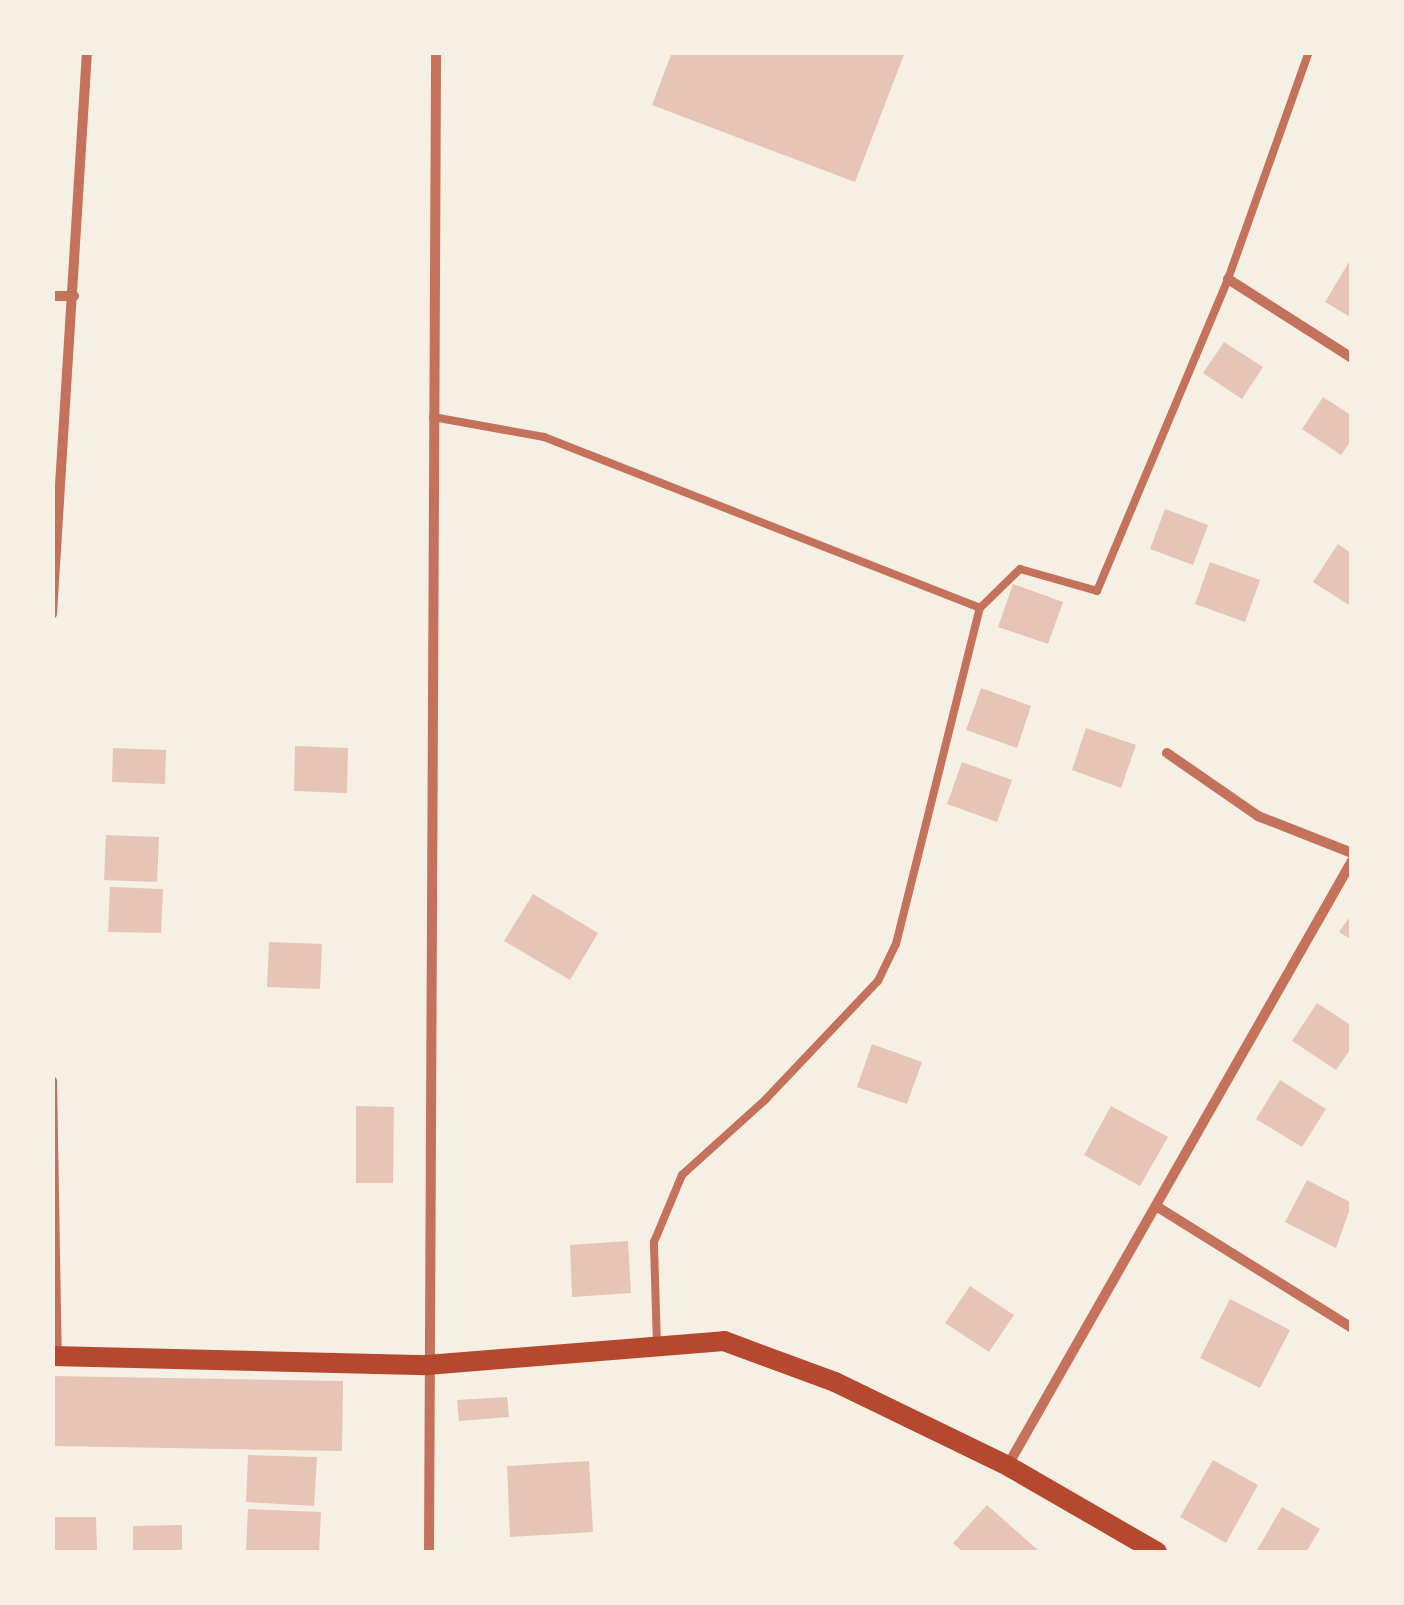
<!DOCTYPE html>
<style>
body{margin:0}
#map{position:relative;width:1404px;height:1605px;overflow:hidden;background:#f6efe4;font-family:Lato,sans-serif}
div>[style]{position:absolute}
.building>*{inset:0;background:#e6c5b7}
.service>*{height:8px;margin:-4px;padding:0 4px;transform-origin:4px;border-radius:4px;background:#c5725c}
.minor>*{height:10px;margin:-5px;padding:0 5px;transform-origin:5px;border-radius:5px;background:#c5725c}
.secondary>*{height:20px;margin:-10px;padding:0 10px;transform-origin:10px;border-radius:10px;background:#b5482f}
span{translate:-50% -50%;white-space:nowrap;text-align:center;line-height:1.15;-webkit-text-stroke:10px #f6efe4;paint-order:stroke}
.frame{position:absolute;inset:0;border:55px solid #f6efe4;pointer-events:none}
</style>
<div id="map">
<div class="building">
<i style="clip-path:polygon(672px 52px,905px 52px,855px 182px,652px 105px)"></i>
<i style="clip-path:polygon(1349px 262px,1352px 263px,1352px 318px,1325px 302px)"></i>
<i style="clip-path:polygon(1224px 342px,1263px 367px,1242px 399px,1203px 373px)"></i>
<i style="clip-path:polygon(1323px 397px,1352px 416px,1352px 439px,1341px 455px,1302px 429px)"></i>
<i style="clip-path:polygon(1165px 509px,1208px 525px,1193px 565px,1150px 549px)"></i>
<i style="clip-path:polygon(1338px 544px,1352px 554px,1352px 607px,1313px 582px)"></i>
<i style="clip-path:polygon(1210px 562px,1260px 580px,1245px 622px,1195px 604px)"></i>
<i style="clip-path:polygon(1013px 584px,1063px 602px,1048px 644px,998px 627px)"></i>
<i style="clip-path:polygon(981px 688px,1031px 706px,1017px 748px,966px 730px)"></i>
<i style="clip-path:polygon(1086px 728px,1136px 745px,1121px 788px,1072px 770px)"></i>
<i style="clip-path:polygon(295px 746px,348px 748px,347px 793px,294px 791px)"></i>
<i style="clip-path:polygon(113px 748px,166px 750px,165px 784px,112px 782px)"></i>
<i style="clip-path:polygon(962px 762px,1012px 780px,997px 822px,947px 804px)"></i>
<i style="clip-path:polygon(106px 835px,159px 837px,157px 882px,104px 880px)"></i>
<i style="clip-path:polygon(110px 887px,163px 889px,161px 933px,108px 932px)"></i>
<i style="clip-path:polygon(533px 894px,598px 933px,570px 980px,504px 941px)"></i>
<i style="clip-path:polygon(1352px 914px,1352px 940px,1339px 932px)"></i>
<i style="clip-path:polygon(269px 942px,322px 944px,320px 989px,267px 987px)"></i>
<i style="clip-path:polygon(1317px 1003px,1352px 1026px,1352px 1047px,1336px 1070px,1292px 1041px)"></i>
<i style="clip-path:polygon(872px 1044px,922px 1062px,907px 1104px,857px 1087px)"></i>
<i style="clip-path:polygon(1280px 1080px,1326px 1109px,1302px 1147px,1256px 1119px)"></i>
<i style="clip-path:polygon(356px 1106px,394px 1107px,393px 1183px,356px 1183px)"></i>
<i style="clip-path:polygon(1111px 1106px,1168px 1137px,1140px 1186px,1084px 1155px)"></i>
<i style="clip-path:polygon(1307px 1180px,1352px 1203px,1336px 1248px,1285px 1222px)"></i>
<i style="clip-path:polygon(628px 1241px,631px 1293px,572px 1297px,570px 1245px)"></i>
<i style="clip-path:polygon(970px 1286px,1014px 1315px,989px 1352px,945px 1323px)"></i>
<i style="clip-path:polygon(1230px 1299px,1290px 1330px,1260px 1388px,1200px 1358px)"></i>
<i style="clip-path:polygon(52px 1376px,343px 1381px,342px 1451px,52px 1446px)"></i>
<i style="clip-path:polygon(507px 1397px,509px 1417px,459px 1421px,457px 1400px)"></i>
<i style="clip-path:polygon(248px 1455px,317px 1457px,314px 1506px,246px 1502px)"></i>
<i style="clip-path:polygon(1213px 1460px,1258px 1485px,1226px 1543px,1180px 1517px)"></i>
<i style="clip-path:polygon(589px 1461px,593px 1532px,510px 1537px,507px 1466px)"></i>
<i style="clip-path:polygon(987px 1505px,1040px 1552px,963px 1552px,953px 1543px)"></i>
<i style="clip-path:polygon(1282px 1507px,1320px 1529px,1306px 1552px,1256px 1552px)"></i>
<i style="clip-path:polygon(248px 1509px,321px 1512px,319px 1552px,246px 1552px)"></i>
<i style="clip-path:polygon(52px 1517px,96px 1517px,97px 1552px,52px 1552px)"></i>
<i style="clip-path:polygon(182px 1525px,182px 1552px,133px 1552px,133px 1526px)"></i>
</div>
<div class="service">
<i style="left:433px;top:417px;width:113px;rotate:10.2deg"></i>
<i style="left:544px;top:437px;width:468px;rotate:21.4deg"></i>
<i style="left:980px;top:608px;width:56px;rotate:-44.3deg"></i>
<i style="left:1020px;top:569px;width:80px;rotate:15.9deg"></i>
<i style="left:1097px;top:591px;width:338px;rotate:-67.2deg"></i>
<i style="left:1228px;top:279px;width:241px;rotate:-70.4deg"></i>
<i style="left:657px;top:1346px;width:104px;rotate:-91.7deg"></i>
<i style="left:654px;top:1242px;width:73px;rotate:-67.3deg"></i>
<i style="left:682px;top:1175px;width:112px;rotate:-42.1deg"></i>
<i style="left:765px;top:1100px;width:164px;rotate:-46.5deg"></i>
<i style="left:878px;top:981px;width:41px;rotate:-64.1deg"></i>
<i style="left:896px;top:944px;width:346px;rotate:-76deg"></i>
</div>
<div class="minor">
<i style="left:1228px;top:279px;width:147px;rotate:32.5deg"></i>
<i style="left:52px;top:296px;width:22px"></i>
<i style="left:52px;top:614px;width:563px;rotate:-86.44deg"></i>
<i style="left:1167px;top:753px;width:111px;rotate:34.7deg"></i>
<i style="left:1258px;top:816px;width:101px;rotate:21.5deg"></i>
<i style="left:52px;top:1081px;width:275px;rotate:89deg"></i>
<i style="left:1156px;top:1206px;width:231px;rotate:31.9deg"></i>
<i style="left:1008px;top:1465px;width:695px;rotate:-60.34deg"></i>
<i style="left:429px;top:1552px;width:1500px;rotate:-89.73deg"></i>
</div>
<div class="secondary">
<i style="left:52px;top:1356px;width:375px;rotate:1.4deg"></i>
<i style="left:427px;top:1365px;width:298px;rotate:-4.6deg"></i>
<i style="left:724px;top:1341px;width:118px;rotate:20.3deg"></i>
<i style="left:835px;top:1382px;width:192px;rotate:25.9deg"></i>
<i style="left:1008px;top:1466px;width:172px;rotate:30deg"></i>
</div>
<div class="frame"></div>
</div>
